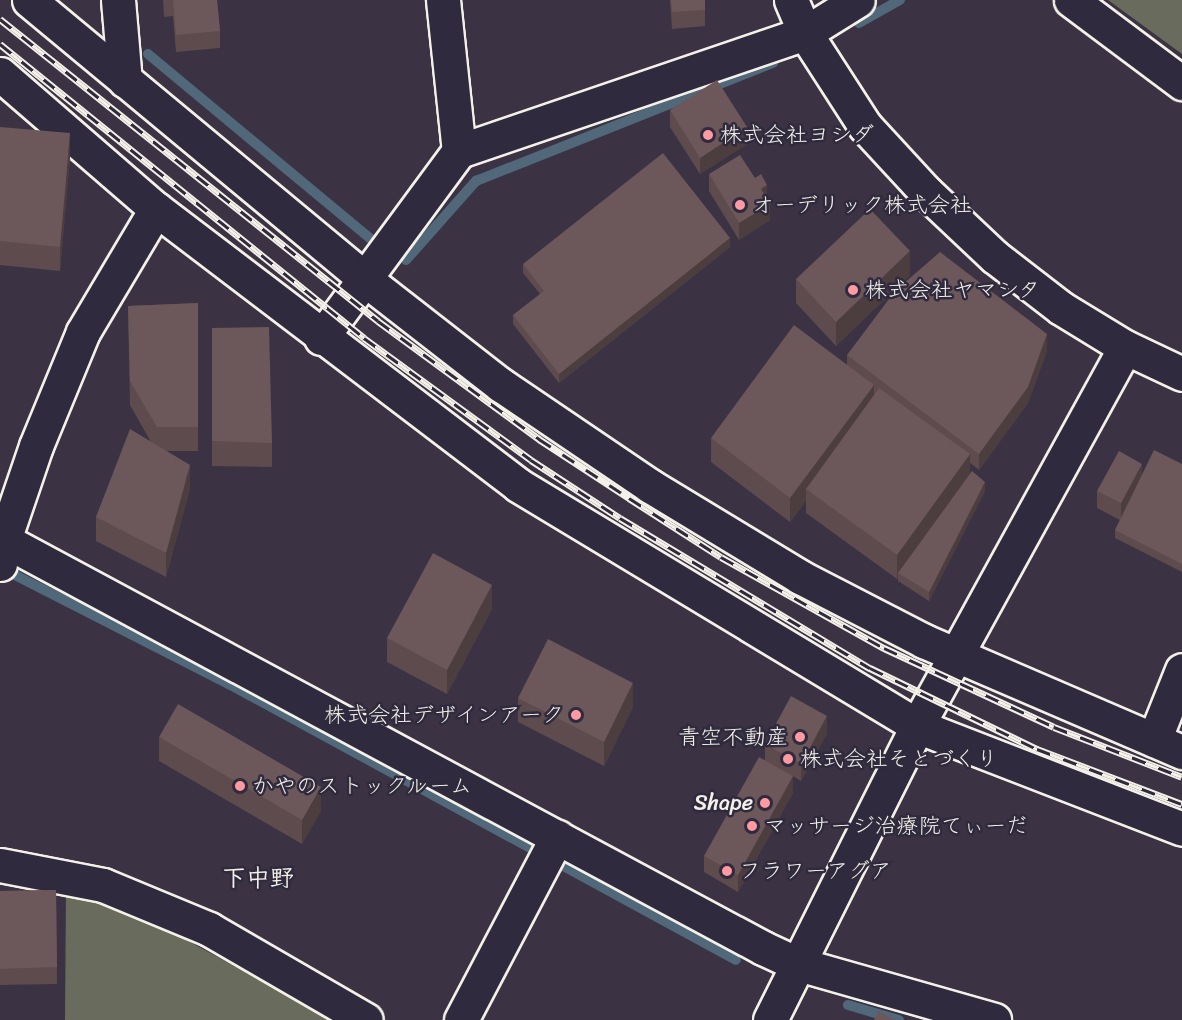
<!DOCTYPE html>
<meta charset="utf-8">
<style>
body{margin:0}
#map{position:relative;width:1182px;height:1020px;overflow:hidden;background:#3b3343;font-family:Sriracha,"Klee One",sans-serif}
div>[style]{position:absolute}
.green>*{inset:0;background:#696b5c}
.stream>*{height:10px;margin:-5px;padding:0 5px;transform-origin:5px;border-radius:5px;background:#50687a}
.roads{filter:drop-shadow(2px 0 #f4f1e8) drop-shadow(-2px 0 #f4f1e8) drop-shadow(0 2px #f4f1e8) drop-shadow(0 -2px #f4f1e8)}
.minor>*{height:33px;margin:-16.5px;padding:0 16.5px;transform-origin:16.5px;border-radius:16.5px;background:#2f2a3d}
.rail>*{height:7px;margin-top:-3.5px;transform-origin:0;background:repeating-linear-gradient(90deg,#2f2a3d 0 14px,#f4f1e8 0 28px);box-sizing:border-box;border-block:2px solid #f4f1e8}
.wall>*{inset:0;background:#5d4b4d}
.shaded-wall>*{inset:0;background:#4c3d3f}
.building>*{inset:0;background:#6c575a}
.dots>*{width:16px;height:16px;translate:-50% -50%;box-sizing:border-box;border:3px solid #2f2a3d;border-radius:50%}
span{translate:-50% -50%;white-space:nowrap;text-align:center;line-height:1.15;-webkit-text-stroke:5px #2f2a3d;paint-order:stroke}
.poi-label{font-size:22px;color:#f4f1e8}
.left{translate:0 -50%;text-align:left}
.right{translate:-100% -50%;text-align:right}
.neighbourhood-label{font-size:24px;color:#f4f1e8;font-weight:700}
</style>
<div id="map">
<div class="green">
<i style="clip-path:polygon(1108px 0,1182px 0,1182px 54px)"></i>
<i style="clip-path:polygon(66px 890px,161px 926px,333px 1020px,65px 1020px)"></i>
</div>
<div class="stream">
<i style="left:859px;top:23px;width:47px;rotate:-29.3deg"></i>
<i style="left:148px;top:54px;width:290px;rotate:39.7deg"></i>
<i style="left:406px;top:260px;width:106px;rotate:-48.5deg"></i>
<i style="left:476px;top:181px;width:320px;rotate:-21.7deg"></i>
<i style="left:1px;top:568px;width:256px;rotate:27deg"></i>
<i style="left:229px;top:684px;width:577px;rotate:28.56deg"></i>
<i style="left:848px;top:1005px;width:53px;rotate:16.4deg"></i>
</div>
<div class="roads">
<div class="minor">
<i style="left:29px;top:0;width:438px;rotate:39.7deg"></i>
<i style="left:366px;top:280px;width:171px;rotate:37.9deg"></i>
<i style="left:501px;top:385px;width:180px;rotate:34.1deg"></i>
<i style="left:650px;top:486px;width:175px;rotate:31.2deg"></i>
<i style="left:800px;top:577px;width:140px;rotate:27.3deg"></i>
<i style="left:924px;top:641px;width:281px;rotate:23.3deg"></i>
<i style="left:118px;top:0;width:81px;rotate:85.1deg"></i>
<i style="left:443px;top:0;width:152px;rotate:84deg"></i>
<i style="left:791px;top:0;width:36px;rotate:67deg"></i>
<i style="left:805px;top:33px;width:111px;rotate:57.2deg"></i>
<i style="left:865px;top:126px;width:90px;rotate:47.3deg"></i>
<i style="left:926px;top:192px;width:95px;rotate:43.3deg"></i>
<i style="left:995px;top:257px;width:83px;rotate:37.7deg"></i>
<i style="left:1061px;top:308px;width:75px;rotate:31.4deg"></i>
<i style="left:1125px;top:347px;width:63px;rotate:25.3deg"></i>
<i style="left:1071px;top:0;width:139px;rotate:36.8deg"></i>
<i style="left:0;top:74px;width:206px;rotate:40.9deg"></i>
<i style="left:156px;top:209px;width:455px;rotate:37.3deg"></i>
<i style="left:518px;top:485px;width:466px;rotate:31.1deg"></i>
<i style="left:917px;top:726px;width:284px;rotate:21.2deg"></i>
<i style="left:321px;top:338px;width:232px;rotate:-53.6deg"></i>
<i style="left:459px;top:151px;width:366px;rotate:-18.8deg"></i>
<i style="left:805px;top:33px;width:62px;rotate:-31.9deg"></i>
<i style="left:0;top:538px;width:866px;rotate:28.25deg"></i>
<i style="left:763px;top:948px;width:38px;rotate:25deg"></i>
<i style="left:798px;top:964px;width:204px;rotate:15.9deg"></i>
<i style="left:0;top:564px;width:24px;rotate:-81deg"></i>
<i style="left:4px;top:540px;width:99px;rotate:-71.2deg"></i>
<i style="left:36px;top:446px;width:123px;rotate:-67.6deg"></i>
<i style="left:83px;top:332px;width:143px;rotate:-59.3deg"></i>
<i style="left:1154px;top:740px;width:75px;rotate:-68.2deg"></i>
<i style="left:0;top:865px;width:105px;rotate:11deg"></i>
<i style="left:103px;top:885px;width:115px;rotate:22.5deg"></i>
<i style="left:209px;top:929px;width:181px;rotate:30.1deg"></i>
<i style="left:461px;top:1020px;width:207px;rotate:-62.3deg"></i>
<i style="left:770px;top:1020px;width:329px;rotate:-63.4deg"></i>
<i style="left:917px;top:726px;width:432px;rotate:-61.2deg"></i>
</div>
</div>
<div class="rail">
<i style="left:0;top:19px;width:484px;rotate:38.6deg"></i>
<i style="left:378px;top:321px;width:200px;rotate:36.2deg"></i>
<i style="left:539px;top:439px;width:108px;rotate:33.2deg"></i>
<i style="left:629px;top:498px;width:109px;rotate:32.7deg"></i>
<i style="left:721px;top:557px;width:187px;rotate:29.2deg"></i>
<i style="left:884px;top:648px;width:187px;rotate:24.9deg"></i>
<i style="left:1054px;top:727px;width:137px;rotate:21.3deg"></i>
<i style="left:0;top:44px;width:468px;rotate:38.9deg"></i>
<i style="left:364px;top:338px;width:207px;rotate:36.1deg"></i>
<i style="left:531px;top:460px;width:106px;rotate:33.1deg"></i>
<i style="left:620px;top:518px;width:292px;rotate:31deg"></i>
<i style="left:870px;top:668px;width:186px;rotate:25.9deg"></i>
<i style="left:1037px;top:749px;width:155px;rotate:20.8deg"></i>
</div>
<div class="wall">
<i style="clip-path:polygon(163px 0,217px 0,220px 31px,220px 48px,176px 52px,173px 16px,164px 17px)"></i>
<i style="clip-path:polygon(670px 0,705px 0,705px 26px,672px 29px)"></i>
<i style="clip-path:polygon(670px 110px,747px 144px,700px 174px,670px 127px)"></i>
<i style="clip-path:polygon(0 127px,70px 157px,60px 271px,0 265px)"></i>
<i style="clip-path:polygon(709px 174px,767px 199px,770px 220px,739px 240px,709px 191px)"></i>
<i style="clip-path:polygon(730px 247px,559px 383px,513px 324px,513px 315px,540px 294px,523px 273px,523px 264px)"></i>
<i style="clip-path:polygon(910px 275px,836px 346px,796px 303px,796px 279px)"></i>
<i style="clip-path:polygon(198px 303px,198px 451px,167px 451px,190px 489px,166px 577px,96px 541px,96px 517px,151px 442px,130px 405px,128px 306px)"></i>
<i style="clip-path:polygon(212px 328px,272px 443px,272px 467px,212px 466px)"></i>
<i style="clip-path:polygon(1047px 351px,1028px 403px,979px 470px,970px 463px,970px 474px,985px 491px,929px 601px,898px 581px,898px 578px,897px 579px,806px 513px,806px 501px,790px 522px,711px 462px,711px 438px,847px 365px,847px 355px)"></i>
<i style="clip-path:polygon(1182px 464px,1182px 572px,1115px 538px,1115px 530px,1120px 520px,1097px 508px,1097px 491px,1142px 474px)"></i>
<i style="clip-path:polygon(492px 609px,447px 694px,387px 662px,387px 638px)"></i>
<i style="clip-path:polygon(518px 698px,633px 707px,604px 766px,518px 722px)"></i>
<i style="clip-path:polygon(827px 733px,801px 781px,793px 776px,793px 793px,738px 892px,704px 872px,704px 856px,765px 760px,765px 744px)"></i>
<i style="clip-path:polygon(159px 737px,321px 811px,302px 844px,159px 761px)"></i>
<i style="clip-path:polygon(56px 890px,57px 984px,0 985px,0 891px)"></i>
</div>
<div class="shaded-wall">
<i style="clip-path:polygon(747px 127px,747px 144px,700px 174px,700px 158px)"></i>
<i style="clip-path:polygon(70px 133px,70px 157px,60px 271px,60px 247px)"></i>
<i style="clip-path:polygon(767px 185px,767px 202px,761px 189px)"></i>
<i style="clip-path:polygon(770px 204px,770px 220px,739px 240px,739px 223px)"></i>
<i style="clip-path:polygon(730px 238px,730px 247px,559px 383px,559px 374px)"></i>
<i style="clip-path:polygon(910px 251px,910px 275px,836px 346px,836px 322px)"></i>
<i style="clip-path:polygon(1047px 334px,1047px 351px,1028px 403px,979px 470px,979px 454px)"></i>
<i style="clip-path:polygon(874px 385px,874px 409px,806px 489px,806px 501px,790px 522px,790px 498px)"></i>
<i style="clip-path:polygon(970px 454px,970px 478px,898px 573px,898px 578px,897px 579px,897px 555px)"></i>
<i style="clip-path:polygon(1142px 464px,1142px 480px,1121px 520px,1121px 503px)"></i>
<i style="clip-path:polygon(190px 465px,190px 489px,166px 577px,166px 553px)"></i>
<i style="clip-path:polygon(985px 482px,985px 491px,929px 601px,929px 592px)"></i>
<i style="clip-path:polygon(492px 585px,492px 609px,447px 694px,447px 670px)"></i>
<i style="clip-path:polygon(633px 683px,633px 707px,604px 766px,604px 742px)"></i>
<i style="clip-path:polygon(827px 716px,827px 733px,801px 781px,801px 764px)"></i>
<i style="clip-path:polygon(793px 776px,793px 793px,738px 892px,738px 875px)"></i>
<i style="clip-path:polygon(321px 787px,321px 811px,302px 844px,302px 820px)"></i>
</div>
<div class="building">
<i style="clip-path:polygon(173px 0,217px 0,220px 31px,176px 35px)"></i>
<i style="clip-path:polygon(671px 0,705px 0,705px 10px,672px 12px)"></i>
<i style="clip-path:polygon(717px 80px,747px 127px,700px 158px,670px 110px)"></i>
<i style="clip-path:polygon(0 127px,70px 133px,60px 247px,0 241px)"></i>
<i style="clip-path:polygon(663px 153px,730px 238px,559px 374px,513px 315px,544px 291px,523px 264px)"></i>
<i style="clip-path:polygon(740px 155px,755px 178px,761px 174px,767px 185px,761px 189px,770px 204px,739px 223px,709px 174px)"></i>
<i style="clip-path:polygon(870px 209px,910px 251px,836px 322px,796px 279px)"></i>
<i style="clip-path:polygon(940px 252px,1047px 334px,1028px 387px,979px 454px,847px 355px,895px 291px)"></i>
<i style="clip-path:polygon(198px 303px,198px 427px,157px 427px,130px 381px,128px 306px)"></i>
<i style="clip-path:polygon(794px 325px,874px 385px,790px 498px,711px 438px)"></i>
<i style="clip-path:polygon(269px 327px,272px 443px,212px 441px,212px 328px)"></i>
<i style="clip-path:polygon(879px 388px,970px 454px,897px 555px,806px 489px)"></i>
<i style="clip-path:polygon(130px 429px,190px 465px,166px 553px,96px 517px)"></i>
<i style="clip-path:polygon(1154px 450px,1182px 464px,1182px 564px,1115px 530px)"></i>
<i style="clip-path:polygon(1119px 451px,1142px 464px,1121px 503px,1097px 491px)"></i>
<i style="clip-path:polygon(972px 471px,985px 482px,929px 592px,898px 573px)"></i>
<i style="clip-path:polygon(433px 553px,492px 585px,447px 670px,387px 638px)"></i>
<i style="clip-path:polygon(548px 639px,633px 683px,604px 742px,518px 698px)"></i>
<i style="clip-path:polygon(791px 696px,827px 716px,801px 764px,765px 744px)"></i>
<i style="clip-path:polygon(178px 704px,321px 787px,302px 820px,159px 737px)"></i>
<i style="clip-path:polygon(759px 757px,793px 776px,738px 875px,704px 856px)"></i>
<i style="clip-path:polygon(56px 890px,57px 967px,0 969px,0 891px)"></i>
<i style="clip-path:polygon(879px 1011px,895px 1020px,874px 1020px)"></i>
</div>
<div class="dots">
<i style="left:708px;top:135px;background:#ff9aa2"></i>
<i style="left:740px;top:205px;background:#ff9aa2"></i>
<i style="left:853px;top:290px;background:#ff9aa2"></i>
<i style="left:576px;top:715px;background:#ff9aa2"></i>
<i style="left:800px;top:737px;background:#ff9aa2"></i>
<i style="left:788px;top:759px;background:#ff9aa2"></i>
<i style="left:240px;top:786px;background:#ff9aa2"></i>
<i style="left:765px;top:803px;background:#ff9aa2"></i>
<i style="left:752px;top:826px;background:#ff9aa2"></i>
<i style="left:727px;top:871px;background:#ff9aa2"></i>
</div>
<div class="poi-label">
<span class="left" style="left:720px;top:135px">株式会社ヨシダ</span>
<span class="left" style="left:752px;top:205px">オーデリック株式会社</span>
<span class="left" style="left:865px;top:290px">株式会社ヤマシタ</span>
<span class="right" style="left:564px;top:715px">株式会社デザインアーク</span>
<span class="right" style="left:788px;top:737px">青空不動産</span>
<span class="left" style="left:800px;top:759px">株式会社そとづくり</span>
<span class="left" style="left:252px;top:786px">かやのストックルーム</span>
<span class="right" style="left:753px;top:803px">Shape</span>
<span class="left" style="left:764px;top:826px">マッサージ治療院てぃーだ</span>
<span class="left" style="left:739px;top:871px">フラワーアグア</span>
</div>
<div class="neighbourhood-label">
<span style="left:258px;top:879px">下中野</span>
</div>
</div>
